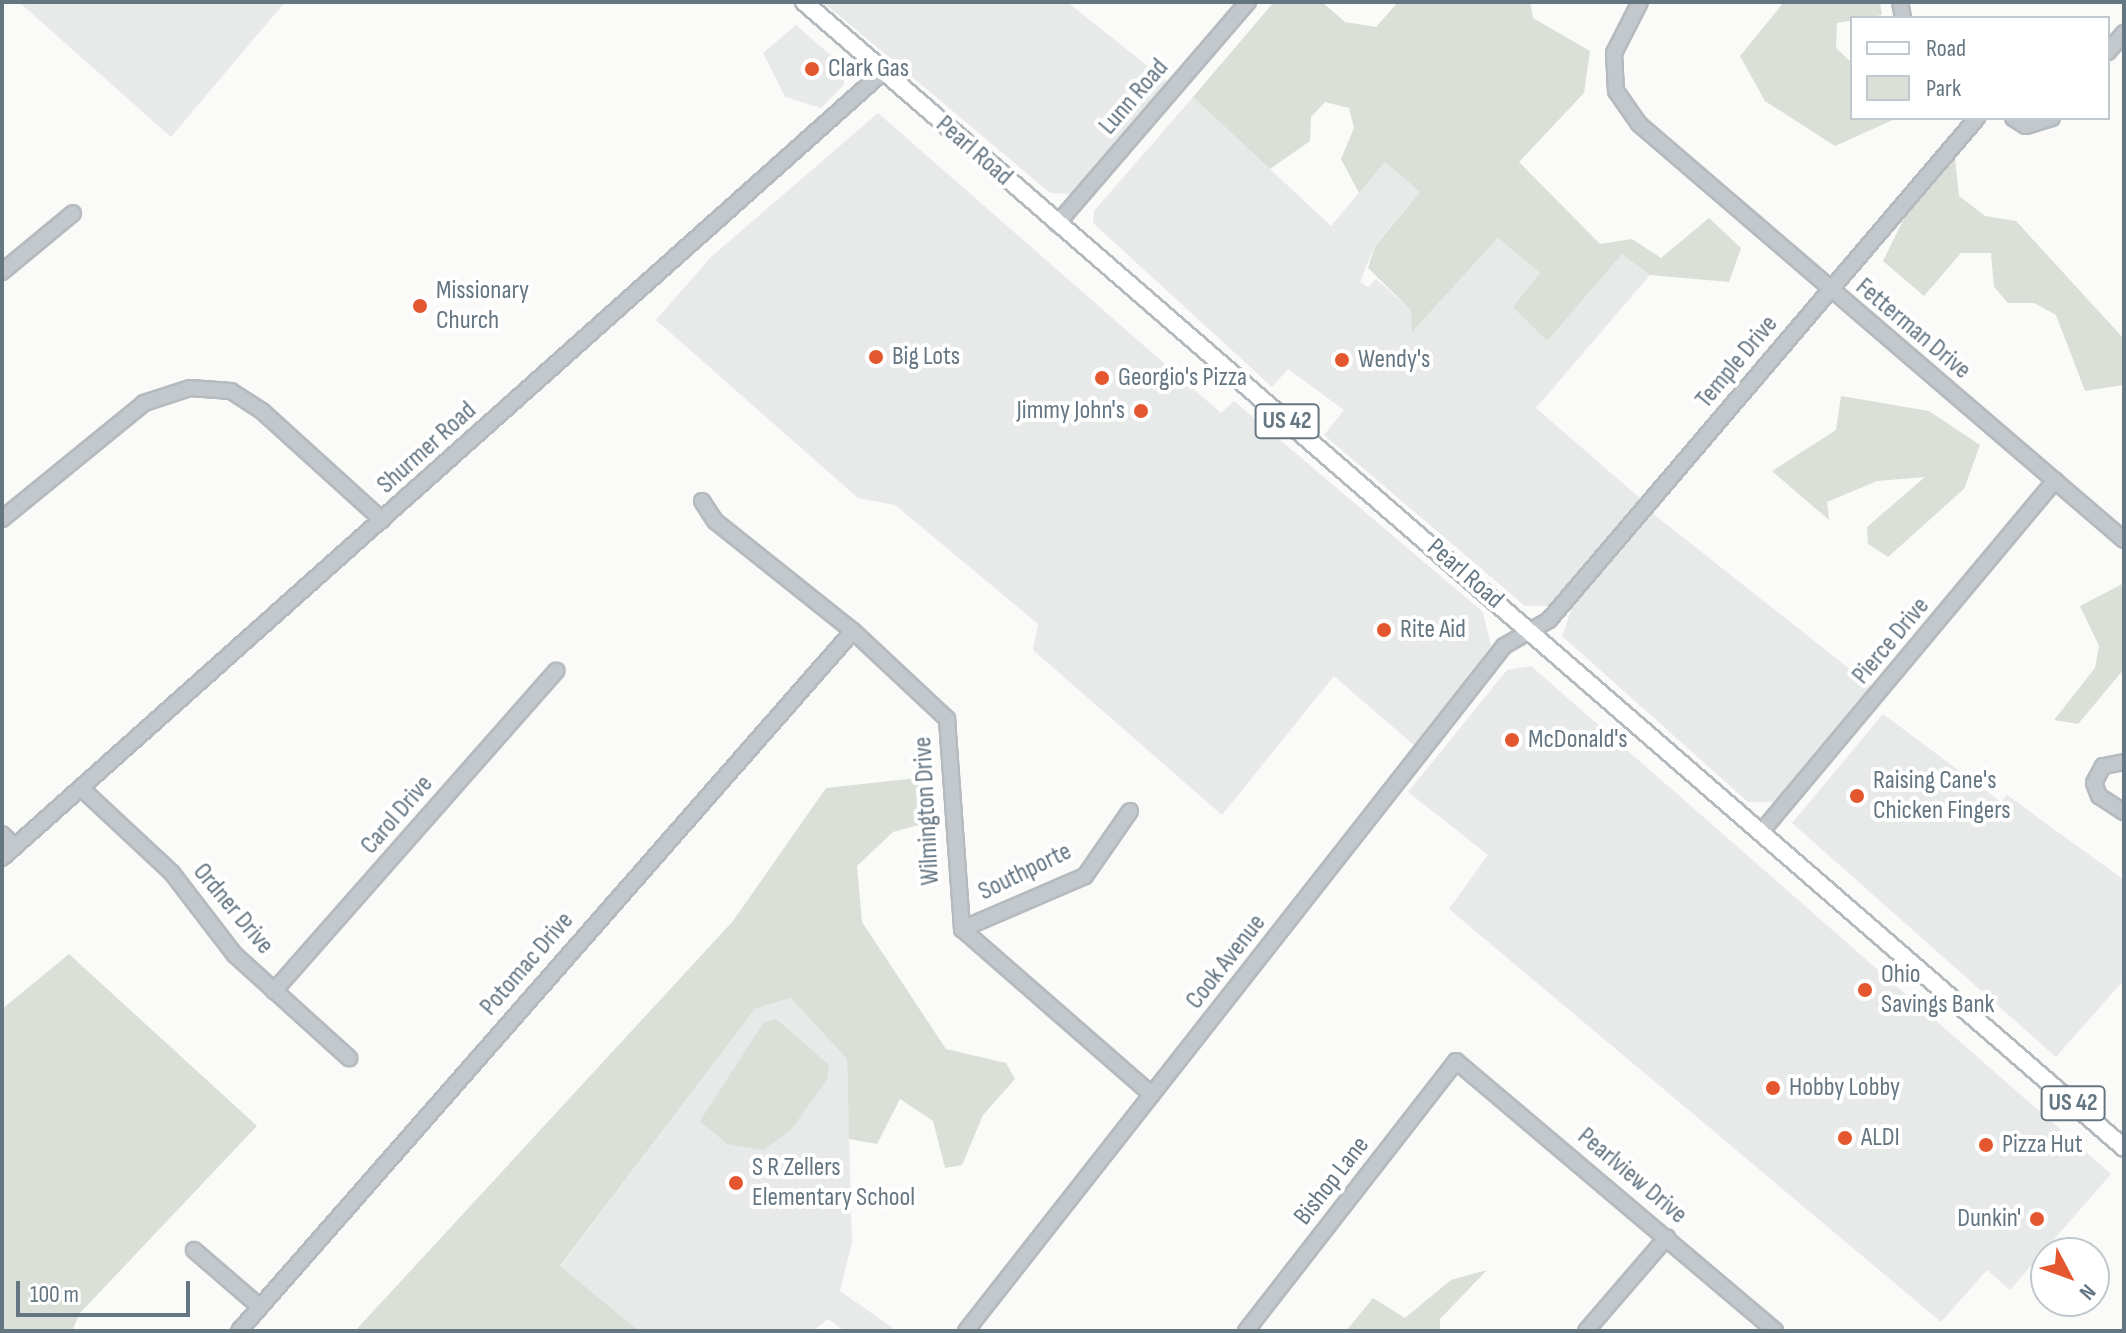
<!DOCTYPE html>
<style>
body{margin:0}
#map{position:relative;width:2126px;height:1333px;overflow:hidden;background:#fafaf8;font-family:"Sofia Sans Condensed",sans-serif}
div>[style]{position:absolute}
.built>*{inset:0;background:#e8e9e9}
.green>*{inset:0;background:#dadfd7}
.roads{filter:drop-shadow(2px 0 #b5babe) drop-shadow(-2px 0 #b5babe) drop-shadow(0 2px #b5babe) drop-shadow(0 -2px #b5babe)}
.minor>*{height:14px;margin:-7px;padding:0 7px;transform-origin:7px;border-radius:7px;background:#c3c8cc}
.major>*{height:16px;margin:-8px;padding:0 8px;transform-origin:8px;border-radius:8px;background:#fff}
.dots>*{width:22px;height:22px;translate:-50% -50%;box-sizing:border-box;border:4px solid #fff;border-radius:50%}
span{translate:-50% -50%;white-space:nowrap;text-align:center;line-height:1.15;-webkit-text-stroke:8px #fff;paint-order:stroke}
.shield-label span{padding:2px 6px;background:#fff;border:2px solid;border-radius:6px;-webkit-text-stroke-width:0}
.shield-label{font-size:24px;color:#657683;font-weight:700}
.poi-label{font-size:26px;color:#657683}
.left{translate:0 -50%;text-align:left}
.right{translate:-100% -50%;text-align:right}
.street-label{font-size:26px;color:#657683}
.frame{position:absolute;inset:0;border:4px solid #657683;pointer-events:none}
.legend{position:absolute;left:1850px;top:16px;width:260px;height:104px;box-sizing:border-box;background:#fff;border:2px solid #c1c8cd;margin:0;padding:10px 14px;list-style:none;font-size:24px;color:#657683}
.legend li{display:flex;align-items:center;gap:16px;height:40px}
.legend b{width:40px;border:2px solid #c1c8cd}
.north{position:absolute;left:2030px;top:1237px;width:80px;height:80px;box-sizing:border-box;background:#fff;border:2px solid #c1c8cd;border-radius:50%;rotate:131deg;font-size:22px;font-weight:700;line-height:32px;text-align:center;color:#657683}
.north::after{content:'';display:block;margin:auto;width:28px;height:36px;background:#e4572e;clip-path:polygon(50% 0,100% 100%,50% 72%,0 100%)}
.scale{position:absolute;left:16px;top:1281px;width:174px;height:36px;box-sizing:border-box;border:4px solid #657683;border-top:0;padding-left:10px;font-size:24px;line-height:28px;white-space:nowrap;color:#657683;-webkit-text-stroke:6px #fff;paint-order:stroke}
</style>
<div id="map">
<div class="built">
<i style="clip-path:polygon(19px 2px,285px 2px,171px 137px)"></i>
<i style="clip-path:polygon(823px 2px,1067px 2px,1169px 83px,1074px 194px,1050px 193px)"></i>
<i style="clip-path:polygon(796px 25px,844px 67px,844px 85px,821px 108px,785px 97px,763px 53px)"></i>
<i style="clip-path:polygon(1193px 97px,1331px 226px,1385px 162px,1420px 192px,1375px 245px,1360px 282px,1368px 287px,1376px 279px,1411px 310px,1413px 331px,1498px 238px,1541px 274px,1622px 253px,1650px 275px,1536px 408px,1642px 500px,1552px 606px,1525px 606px,1324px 435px,1344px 410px,1288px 369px,1272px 387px,1093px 223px,1094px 211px)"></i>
<i style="clip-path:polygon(878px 113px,1221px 413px,1234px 401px,1483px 612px,1491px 646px,1415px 746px,1334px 676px,1222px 815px,1033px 650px,1038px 624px,895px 505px,858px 498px,656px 320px,711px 257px)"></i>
<i style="clip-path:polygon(1651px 512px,1875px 689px,1775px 802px,1748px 802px,1562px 636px,1573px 605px)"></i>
<i style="clip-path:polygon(1531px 666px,2111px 1174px,2010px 1290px,1987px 1270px,1941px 1322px,1449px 909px,1488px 855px,1408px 792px,1507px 670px)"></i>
<i style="clip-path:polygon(1883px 714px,2001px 802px,2007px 795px,2124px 880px,2124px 980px,2056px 1057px,1792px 823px)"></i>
<i style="clip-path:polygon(792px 998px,847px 1059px,852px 1243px,840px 1291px,897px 1331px,845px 1331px,828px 1319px,813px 1331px,639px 1331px,560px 1267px,755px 1009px)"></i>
</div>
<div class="green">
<i style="clip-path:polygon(1274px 2px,1322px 2px,1345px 22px,1376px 27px,1398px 2px,1530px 2px,1533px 18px,1590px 51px,1584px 93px,1519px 162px,1600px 244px,1632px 239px,1661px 258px,1709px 218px,1741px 248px,1729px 282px,1650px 275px,1622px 254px,1547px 341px,1513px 307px,1540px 273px,1498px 238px,1412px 332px,1411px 310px,1368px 268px,1375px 246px,1420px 192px,1385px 162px,1359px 193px,1341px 159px,1354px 128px,1349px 108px,1325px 102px,1311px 117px,1310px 141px,1270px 169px,1193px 97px)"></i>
<i style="clip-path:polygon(1784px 2px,1880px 2px,1882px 15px,1837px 23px,1836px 48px,1852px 63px,1852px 118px,1895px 119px,1835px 146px,1765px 101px,1740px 56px)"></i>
<i style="clip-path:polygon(1955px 158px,1959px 196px,1985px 216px,2016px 221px,2124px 339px,2124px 385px,2085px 391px,2056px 315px,2034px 303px,2008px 303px,1994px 287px,1991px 253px,1961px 253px,1924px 296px,1883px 261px,1919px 188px)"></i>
<i style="clip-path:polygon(1841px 396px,1929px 411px,1980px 445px,1964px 489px,1888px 557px,1868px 544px,1867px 527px,1925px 477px,1877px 481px,1827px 502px,1829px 520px,1772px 471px,1836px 430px)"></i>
<i style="clip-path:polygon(2124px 583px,2124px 669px,2078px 724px,2054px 720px,2095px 668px,2099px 646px,2080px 606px)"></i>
<i style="clip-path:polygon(917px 778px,930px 790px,933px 821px,893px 832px,857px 866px,862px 922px,946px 1049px,1006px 1063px,1015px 1079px,983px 1115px,962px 1165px,945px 1168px,933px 1121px,900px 1099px,877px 1144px,849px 1139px,847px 1059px,791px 998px,755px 1009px,560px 1266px,639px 1331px,355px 1331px,733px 921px,826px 788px)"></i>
<i style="clip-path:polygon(69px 954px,257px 1126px,80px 1313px,72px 1331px,2px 1331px,2px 1009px)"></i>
<i style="clip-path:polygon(776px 1019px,829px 1065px,827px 1079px,791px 1130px,763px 1150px,727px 1144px,700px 1121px,764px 1022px)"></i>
<i style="clip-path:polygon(1487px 1270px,1440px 1319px,1440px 1331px,1346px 1331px,1373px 1298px,1405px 1318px,1451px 1280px)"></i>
</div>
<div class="roads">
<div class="minor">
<i style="left:1640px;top:2px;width:57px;rotate:117deg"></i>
<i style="left:1614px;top:53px;width:38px;rotate:87deg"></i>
<i style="left:1616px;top:91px;width:40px;rotate:55.1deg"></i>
<i style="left:1639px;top:124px;width:639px;rotate:40.62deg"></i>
<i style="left:1900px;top:2px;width:16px;rotate:79deg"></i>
<i style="left:2108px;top:52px;width:25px;rotate:-50deg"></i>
<i style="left:2013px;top:118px;width:15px;rotate:32deg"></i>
<i style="left:2026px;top:126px;width:27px;rotate:-17deg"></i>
<i style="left:1057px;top:224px;width:293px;rotate:-49.3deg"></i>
<i style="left:2px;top:272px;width:92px;rotate:-39.7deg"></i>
<i style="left:702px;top:501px;width:24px;rotate:57deg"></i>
<i style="left:715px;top:521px;width:176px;rotate:38.6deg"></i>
<i style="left:853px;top:631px;width:129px;rotate:43.1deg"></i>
<i style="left:947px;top:719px;width:211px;rotate:85.9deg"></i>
<i style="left:962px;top:929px;width:252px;rotate:41.1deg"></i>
<i style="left:2px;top:519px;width:183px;rotate:-39.2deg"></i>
<i style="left:144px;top:403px;width:48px;rotate:-18.1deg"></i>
<i style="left:190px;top:388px;width:41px;rotate:4.2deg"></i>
<i style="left:231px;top:391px;width:38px;rotate:33deg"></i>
<i style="left:263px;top:412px;width:161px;rotate:42.2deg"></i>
<i style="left:2124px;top:762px;width:21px;rotate:169deg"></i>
<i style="left:2103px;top:766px;width:19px;rotate:118deg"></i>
<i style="left:2094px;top:783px;width:14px;rotate:69deg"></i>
<i style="left:2099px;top:796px;width:30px;rotate:33deg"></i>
<i style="left:82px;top:789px;width:123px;rotate:43deg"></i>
<i style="left:172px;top:873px;width:103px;rotate:52.5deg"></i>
<i style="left:235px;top:955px;width:154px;rotate:42.1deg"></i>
<i style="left:1762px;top:831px;width:457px;rotate:-50.1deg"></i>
<i style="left:2px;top:834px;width:18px;rotate:43deg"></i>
<i style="left:2px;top:858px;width:1181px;rotate:-41.74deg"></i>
<i style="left:962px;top:929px;width:134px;rotate:-23.3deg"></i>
<i style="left:1085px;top:876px;width:79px;rotate:-55.3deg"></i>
<i style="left:274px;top:991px;width:427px;rotate:-48.6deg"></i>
<i style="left:194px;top:1250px;width:87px;rotate:40.8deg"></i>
<i style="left:239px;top:1331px;width:931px;rotate:-48.74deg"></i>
<i style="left:966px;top:1331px;width:871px;rotate:-51.85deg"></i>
<i style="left:1504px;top:646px;width:52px;rotate:-30deg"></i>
<i style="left:1549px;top:620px;width:660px;rotate:-49.55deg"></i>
<i style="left:1246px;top:1331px;width:342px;rotate:-52.1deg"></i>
<i style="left:1456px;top:1061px;width:418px;rotate:40.2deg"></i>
<i style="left:1586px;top:1331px;width:124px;rotate:-49.2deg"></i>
</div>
<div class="major">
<i style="left:804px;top:2px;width:1748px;rotate:40.96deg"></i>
</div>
</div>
<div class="dots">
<i style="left:812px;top:69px;background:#e4572e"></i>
<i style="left:420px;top:306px;background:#e4572e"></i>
<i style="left:876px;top:357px;background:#e4572e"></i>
<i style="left:1342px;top:360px;background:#e4572e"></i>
<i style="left:1102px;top:378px;background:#e4572e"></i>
<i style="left:1141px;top:411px;background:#e4572e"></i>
<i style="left:1384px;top:630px;background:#e4572e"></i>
<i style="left:1512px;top:740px;background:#e4572e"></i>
<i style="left:1857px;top:796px;background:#e4572e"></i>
<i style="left:1865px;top:990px;background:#e4572e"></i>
<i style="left:1773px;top:1088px;background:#e4572e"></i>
<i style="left:1845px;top:1138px;background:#e4572e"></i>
<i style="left:1986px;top:1145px;background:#e4572e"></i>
<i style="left:736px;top:1183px;background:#e4572e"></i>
<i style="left:2037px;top:1219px;background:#e4572e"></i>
</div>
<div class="shield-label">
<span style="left:1287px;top:421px">US 42</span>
<span style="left:2073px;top:1103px">US 42</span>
</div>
<div class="poi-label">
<span class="left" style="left:828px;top:69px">Clark Gas</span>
<span class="left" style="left:436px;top:306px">Missionary<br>Church</span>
<span class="left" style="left:892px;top:357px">Big Lots</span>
<span class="left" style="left:1358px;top:360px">Wendy's</span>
<span class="left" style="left:1118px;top:378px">Georgio's Pizza</span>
<span class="right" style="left:1125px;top:411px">Jimmy John's</span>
<span class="left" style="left:1400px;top:630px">Rite Aid</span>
<span class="left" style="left:1528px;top:740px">McDonald's</span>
<span class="left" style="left:1873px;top:796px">Raising Cane's<br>Chicken Fingers</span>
<span class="left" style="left:1881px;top:990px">Ohio<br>Savings Bank</span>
<span class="left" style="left:1789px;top:1088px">Hobby Lobby</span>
<span class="left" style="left:1861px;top:1138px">ALDI</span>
<span class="left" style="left:2002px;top:1145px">Pizza Hut</span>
<span class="left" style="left:752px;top:1183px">S R Zellers<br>Elementary School</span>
<span class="right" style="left:2021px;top:1219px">Dunkin'</span>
</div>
<div class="street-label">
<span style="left:1134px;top:97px;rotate:-49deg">Lunn Road</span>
<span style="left:974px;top:151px;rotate:41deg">Pearl Road</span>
<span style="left:1913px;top:329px;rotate:40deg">Fetterman Drive</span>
<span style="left:1737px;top:362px;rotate:-50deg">Temple Drive</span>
<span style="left:427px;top:448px;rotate:-42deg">Shurmer Road</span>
<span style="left:1465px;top:574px;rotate:41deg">Pearl Road</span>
<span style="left:1891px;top:641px;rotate:-50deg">Pierce Drive</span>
<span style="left:927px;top:811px;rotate:-93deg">Wilmington Drive</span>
<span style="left:397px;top:815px;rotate:-49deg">Carol Drive</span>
<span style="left:1025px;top:872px;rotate:-26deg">Southporte</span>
<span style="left:233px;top:909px;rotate:50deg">Ordner Drive</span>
<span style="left:1226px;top:962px;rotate:-52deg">Cook Avenue</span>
<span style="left:527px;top:964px;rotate:-49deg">Potomac Drive</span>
<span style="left:1632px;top:1176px;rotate:40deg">Pearlview Drive</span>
<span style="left:1332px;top:1181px;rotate:-52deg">Bishop Lane</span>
</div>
<div class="frame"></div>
<ul class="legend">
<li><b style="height:10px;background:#fff"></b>Road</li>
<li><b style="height:22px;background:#dadfd7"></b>Park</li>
</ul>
<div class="north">N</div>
<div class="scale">100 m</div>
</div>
